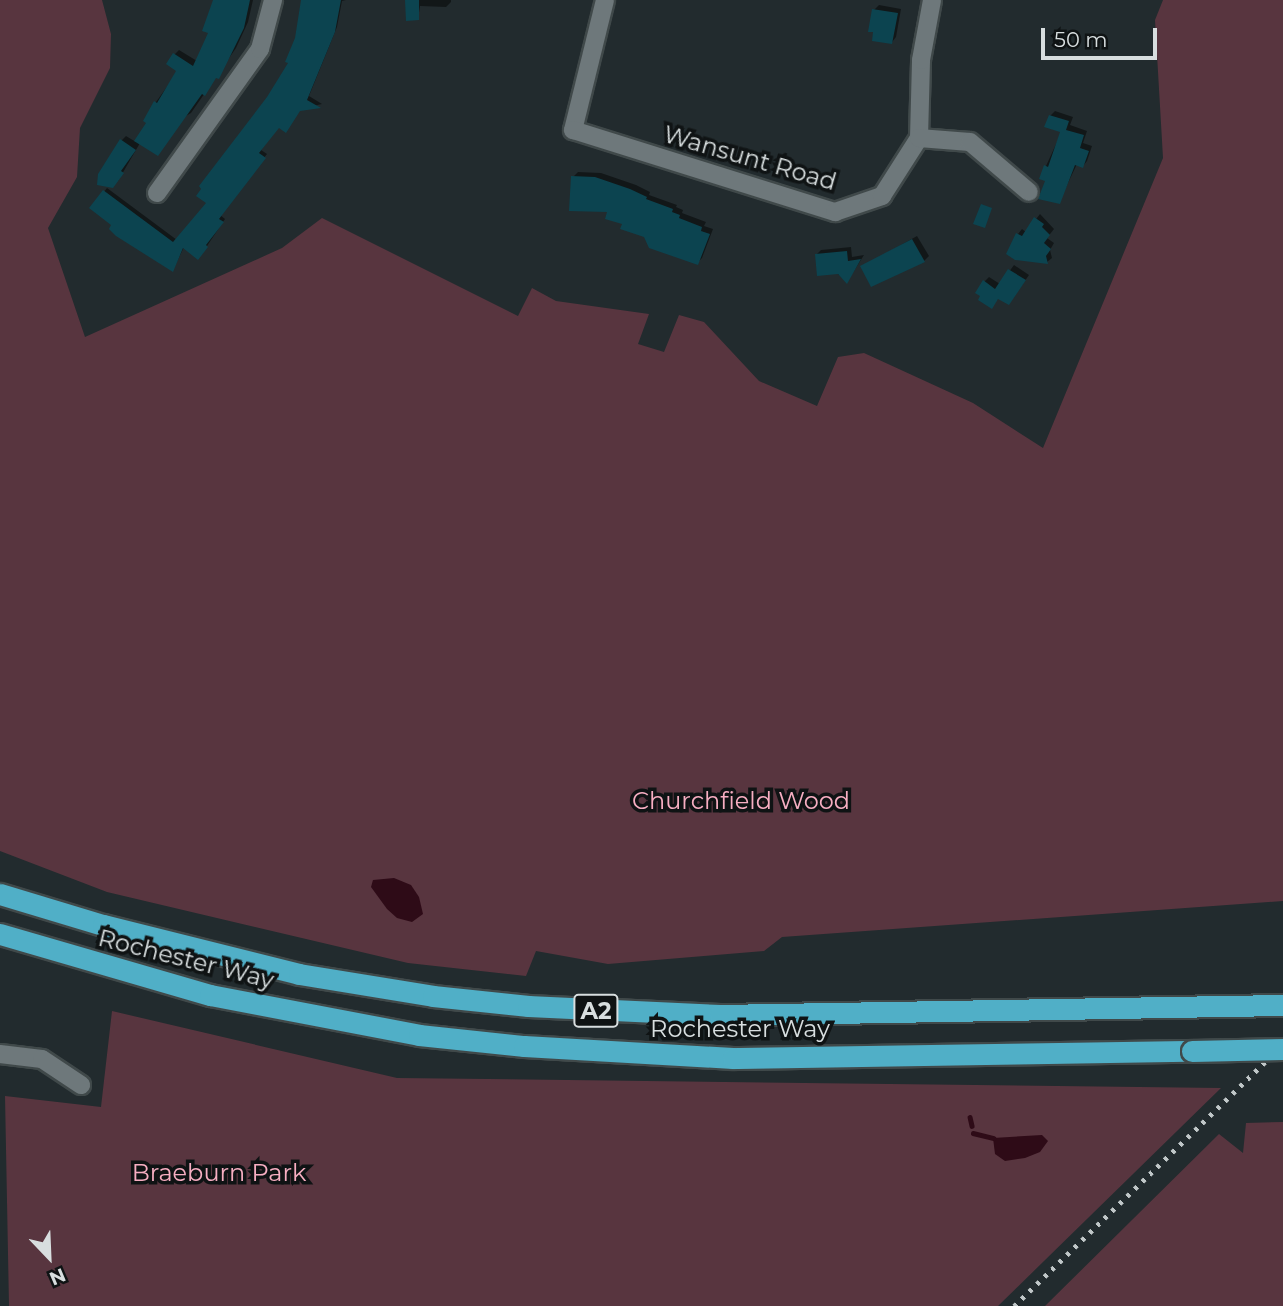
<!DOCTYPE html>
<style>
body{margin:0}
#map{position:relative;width:1283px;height:1306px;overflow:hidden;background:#222b2e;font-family:Montserrat,sans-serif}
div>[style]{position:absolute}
.green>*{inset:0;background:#58353f}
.water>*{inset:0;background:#2e0b17}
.shadow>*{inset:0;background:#0007}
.stream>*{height:4.5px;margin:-2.25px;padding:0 2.25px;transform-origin:2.25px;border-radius:2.25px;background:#2e0b17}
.building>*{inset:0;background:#0c4450}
.roads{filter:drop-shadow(2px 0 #40494a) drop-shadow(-2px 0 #40494a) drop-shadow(0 2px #40494a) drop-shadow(0 -2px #40494a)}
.minor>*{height:18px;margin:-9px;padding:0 9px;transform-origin:9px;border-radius:9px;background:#6e787b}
.highway>*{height:21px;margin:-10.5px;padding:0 10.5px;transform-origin:10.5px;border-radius:10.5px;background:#50afc7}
.rail>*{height:4.5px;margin-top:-2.25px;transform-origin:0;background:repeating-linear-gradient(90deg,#c0c7c8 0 3.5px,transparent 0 10.5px)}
.bridges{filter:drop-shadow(2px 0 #40494a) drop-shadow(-2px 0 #40494a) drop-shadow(0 2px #40494a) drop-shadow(0 -2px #40494a)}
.highway-bridge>*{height:21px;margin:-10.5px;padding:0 10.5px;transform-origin:10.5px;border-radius:10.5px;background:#50afc7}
span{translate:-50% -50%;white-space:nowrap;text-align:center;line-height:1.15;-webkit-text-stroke:7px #0f1314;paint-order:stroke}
.shield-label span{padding:2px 5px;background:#0f1314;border:2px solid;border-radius:5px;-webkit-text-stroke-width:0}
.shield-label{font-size:23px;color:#d8dedf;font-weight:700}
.street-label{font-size:24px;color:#d8dedf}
.park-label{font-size:24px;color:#f7aec2}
.north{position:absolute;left:14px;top:1222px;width:70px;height:70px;-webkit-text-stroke:5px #0f1314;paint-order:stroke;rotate:157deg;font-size:19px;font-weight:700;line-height:28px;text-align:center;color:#d8dedf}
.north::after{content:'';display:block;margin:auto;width:24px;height:32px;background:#d8dedf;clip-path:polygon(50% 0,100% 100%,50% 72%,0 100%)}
.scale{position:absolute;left:1041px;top:28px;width:116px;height:32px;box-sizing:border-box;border:4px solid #d8dedf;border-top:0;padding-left:9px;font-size:21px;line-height:24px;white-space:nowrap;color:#d8dedf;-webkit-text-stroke:5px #0f1314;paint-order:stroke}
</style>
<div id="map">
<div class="green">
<i style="clip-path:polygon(0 0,102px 0,111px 34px,110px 68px,80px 128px,77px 177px,48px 228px,85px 337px,282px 248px,322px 218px,518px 316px,532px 288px,556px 301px,649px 314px,638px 344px,664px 352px,679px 315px,704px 322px,759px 381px,817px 406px,838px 357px,864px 353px,973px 403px,1043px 448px,1163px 158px,1155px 20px,1163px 0,1283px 0,1283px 901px,782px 937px,764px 951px,608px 964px,536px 951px,526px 976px,408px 963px,107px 892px,0 851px)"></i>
<i style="clip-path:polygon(112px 1011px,397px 1078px,1221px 1088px,998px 1306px,9px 1306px,5px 1096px,101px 1107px)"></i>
<i style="clip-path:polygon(1283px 1122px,1283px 1306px,1045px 1306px,1219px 1134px,1243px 1153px,1246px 1123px)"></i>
</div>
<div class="water">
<i style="clip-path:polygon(394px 878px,411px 885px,419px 897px,423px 914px,412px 922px,397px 918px,387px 909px,371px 887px,373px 880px)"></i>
<i style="clip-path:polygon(1042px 1135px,1048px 1141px,1040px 1152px,1025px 1158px,1005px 1161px,995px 1154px,993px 1138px)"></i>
</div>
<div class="shadow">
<i style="clip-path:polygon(223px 0,253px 0,248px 22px,236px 48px,191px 113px,140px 143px,118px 181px,100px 175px,122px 140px,126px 136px,136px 142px,149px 122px,156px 102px,179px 70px,174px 55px,179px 50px,197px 61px)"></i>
<i style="clip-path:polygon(304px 0,346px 0,342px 1px,337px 27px,309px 96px,322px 104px,300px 109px,279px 126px,261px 150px,267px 154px,220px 215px,225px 219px,201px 255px,184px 247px,173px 270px,92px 207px,107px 188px,177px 240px,208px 203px,291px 62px)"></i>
<i style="clip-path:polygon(407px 0,451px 0,451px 2px,446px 7px,420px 6px,418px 19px)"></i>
<i style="clip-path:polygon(879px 5px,901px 9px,896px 37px,892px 42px,875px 31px,874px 10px)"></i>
<i style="clip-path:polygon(1055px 111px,1073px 117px,1070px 125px,1087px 131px,1083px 143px,1092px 146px,1087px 161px,1083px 166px,1077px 164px,1059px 202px,1040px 198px,1047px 180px,1046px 166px,1062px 131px,1050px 116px)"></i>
<i style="clip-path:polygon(578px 172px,601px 173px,636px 185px,650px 192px,649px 195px,677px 205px,676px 207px,683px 210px,682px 213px,706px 222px,704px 226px,713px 229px,702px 258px,697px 263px,624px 223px,573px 177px)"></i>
<i style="clip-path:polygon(1040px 214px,1054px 229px,1047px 238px,1054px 243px,1050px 250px,1052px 258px,1047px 262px,1008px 254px,1018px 234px,1022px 229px,1026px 232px)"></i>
<i style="clip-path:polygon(917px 236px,929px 256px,924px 261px,862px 267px)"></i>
<i style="clip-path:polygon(851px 247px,852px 257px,864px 255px,847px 282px,816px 255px,821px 250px)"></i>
<i style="clip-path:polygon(1014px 265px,1029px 275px,1013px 298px,999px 297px,992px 307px,984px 282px,989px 277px,1000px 284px)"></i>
</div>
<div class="stream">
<i style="left:970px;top:1117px;width:9px;rotate:77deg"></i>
<i style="left:973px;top:1133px;width:21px;rotate:14deg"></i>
</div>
<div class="building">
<i style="clip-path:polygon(213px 0,250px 0,244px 28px,219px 79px,216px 78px,205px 96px,202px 94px,158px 156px,134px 141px,146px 123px,143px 121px,154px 101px,157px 103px,176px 71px,166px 64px,173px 53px,193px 66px,208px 33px,202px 31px)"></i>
<i style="clip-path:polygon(301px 0,341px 0,335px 32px,307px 100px,321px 108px,300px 111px,286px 133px,279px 128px,259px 153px,266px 158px,219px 219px,224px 222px,206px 245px,208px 247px,198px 260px,183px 248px,173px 272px,116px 236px,109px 229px,111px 225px,89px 208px,103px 190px,173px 242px,206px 203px,196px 196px,201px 189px,199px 186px,267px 97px,288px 63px,285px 62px,295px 38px)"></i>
<i style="clip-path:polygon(405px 0,419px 0,419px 20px,406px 21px)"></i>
<i style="clip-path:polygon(872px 9px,898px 13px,892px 44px,872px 41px,873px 32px,868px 32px)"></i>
<i style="clip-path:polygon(1049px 115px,1069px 121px,1066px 130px,1084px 135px,1080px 148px,1089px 151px,1083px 168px,1075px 165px,1060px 204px,1038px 199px,1045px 181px,1039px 179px,1044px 165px,1048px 167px,1060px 132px,1044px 127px)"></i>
<i style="clip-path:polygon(120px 139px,136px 150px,121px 171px,124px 173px,113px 188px,97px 185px,98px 174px)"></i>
<i style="clip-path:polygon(571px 176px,595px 177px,630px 189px,647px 197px,646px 199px,673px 209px,672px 212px,680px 215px,679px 218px,702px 227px,701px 231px,710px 234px,698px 265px,649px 248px,644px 237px,620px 229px,622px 224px,605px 219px,607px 212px,569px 211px)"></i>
<i style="clip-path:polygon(981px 204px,992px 208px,985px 228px,973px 224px)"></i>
<i style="clip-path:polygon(1034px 217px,1044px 224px,1042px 227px,1050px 235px,1044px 243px,1051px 249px,1046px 256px,1048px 264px,1015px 260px,1006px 254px,1016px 233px,1022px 236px)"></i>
<i style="clip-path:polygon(912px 239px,925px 262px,871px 287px,860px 266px)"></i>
<i style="clip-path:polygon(847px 251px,848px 261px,861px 259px,847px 284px,838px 274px,817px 276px,815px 254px)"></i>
<i style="clip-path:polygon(1008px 269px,1026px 280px,1009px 305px,998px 299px,992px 309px,978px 300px,980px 296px,975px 293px,983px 280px,995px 289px)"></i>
</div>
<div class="roads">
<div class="minor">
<i style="left:605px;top:0;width:134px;rotate:103.8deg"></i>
<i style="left:573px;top:130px;width:275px;rotate:17.4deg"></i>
<i style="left:835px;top:212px;width:50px;rotate:-18.8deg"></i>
<i style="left:882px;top:196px;width:69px;rotate:-57.5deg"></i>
<i style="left:919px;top:138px;width:78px;rotate:-88.5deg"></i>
<i style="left:921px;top:60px;width:61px;rotate:-79.6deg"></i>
<i style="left:919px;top:138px;width:51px;rotate:4.5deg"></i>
<i style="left:970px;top:142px;width:77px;rotate:40.3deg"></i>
<i style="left:157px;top:193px;width:177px;rotate:-54.4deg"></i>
<i style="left:260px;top:49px;width:51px;rotate:-75.1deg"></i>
<i style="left:0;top:1054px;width:42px;rotate:6.8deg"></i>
<i style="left:42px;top:1059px;width:47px;rotate:33.7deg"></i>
</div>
<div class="highway">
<i style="left:0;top:894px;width:108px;rotate:16.8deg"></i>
<i style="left:103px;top:925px;width:202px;rotate:14deg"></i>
<i style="left:299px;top:974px;width:136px;rotate:9.3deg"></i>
<i style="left:433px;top:996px;width:96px;rotate:6deg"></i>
<i style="left:528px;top:1006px;width:192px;rotate:2.7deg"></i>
<i style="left:720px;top:1015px;width:563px;rotate:-1.02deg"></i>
<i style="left:0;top:934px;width:219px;rotate:16.2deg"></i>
<i style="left:210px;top:995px;width:213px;rotate:10.8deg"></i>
<i style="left:419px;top:1035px;width:106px;rotate:6deg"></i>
<i style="left:524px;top:1046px;width:209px;rotate:3.3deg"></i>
<i style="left:733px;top:1058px;width:459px;rotate:-0.9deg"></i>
</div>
</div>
<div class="rail">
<i style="left:1014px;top:1306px;width:376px;rotate:-44.2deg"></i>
</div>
<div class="bridges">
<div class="highway-bridge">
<i style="left:1192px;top:1051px;width:91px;rotate:-1.3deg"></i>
</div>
</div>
<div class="shield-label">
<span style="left:596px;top:1011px">A2</span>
</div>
<div class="street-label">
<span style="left:750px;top:158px;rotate:16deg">Wansunt Road</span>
<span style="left:186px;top:959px;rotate:14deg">Rochester Way</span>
<span style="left:740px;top:1029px">Rochester Way</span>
</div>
<div class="park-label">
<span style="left:741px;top:801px">Churchfield Wood</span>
<span style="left:219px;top:1173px">Braeburn Park</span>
</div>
<div class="north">N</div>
<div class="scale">50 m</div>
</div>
